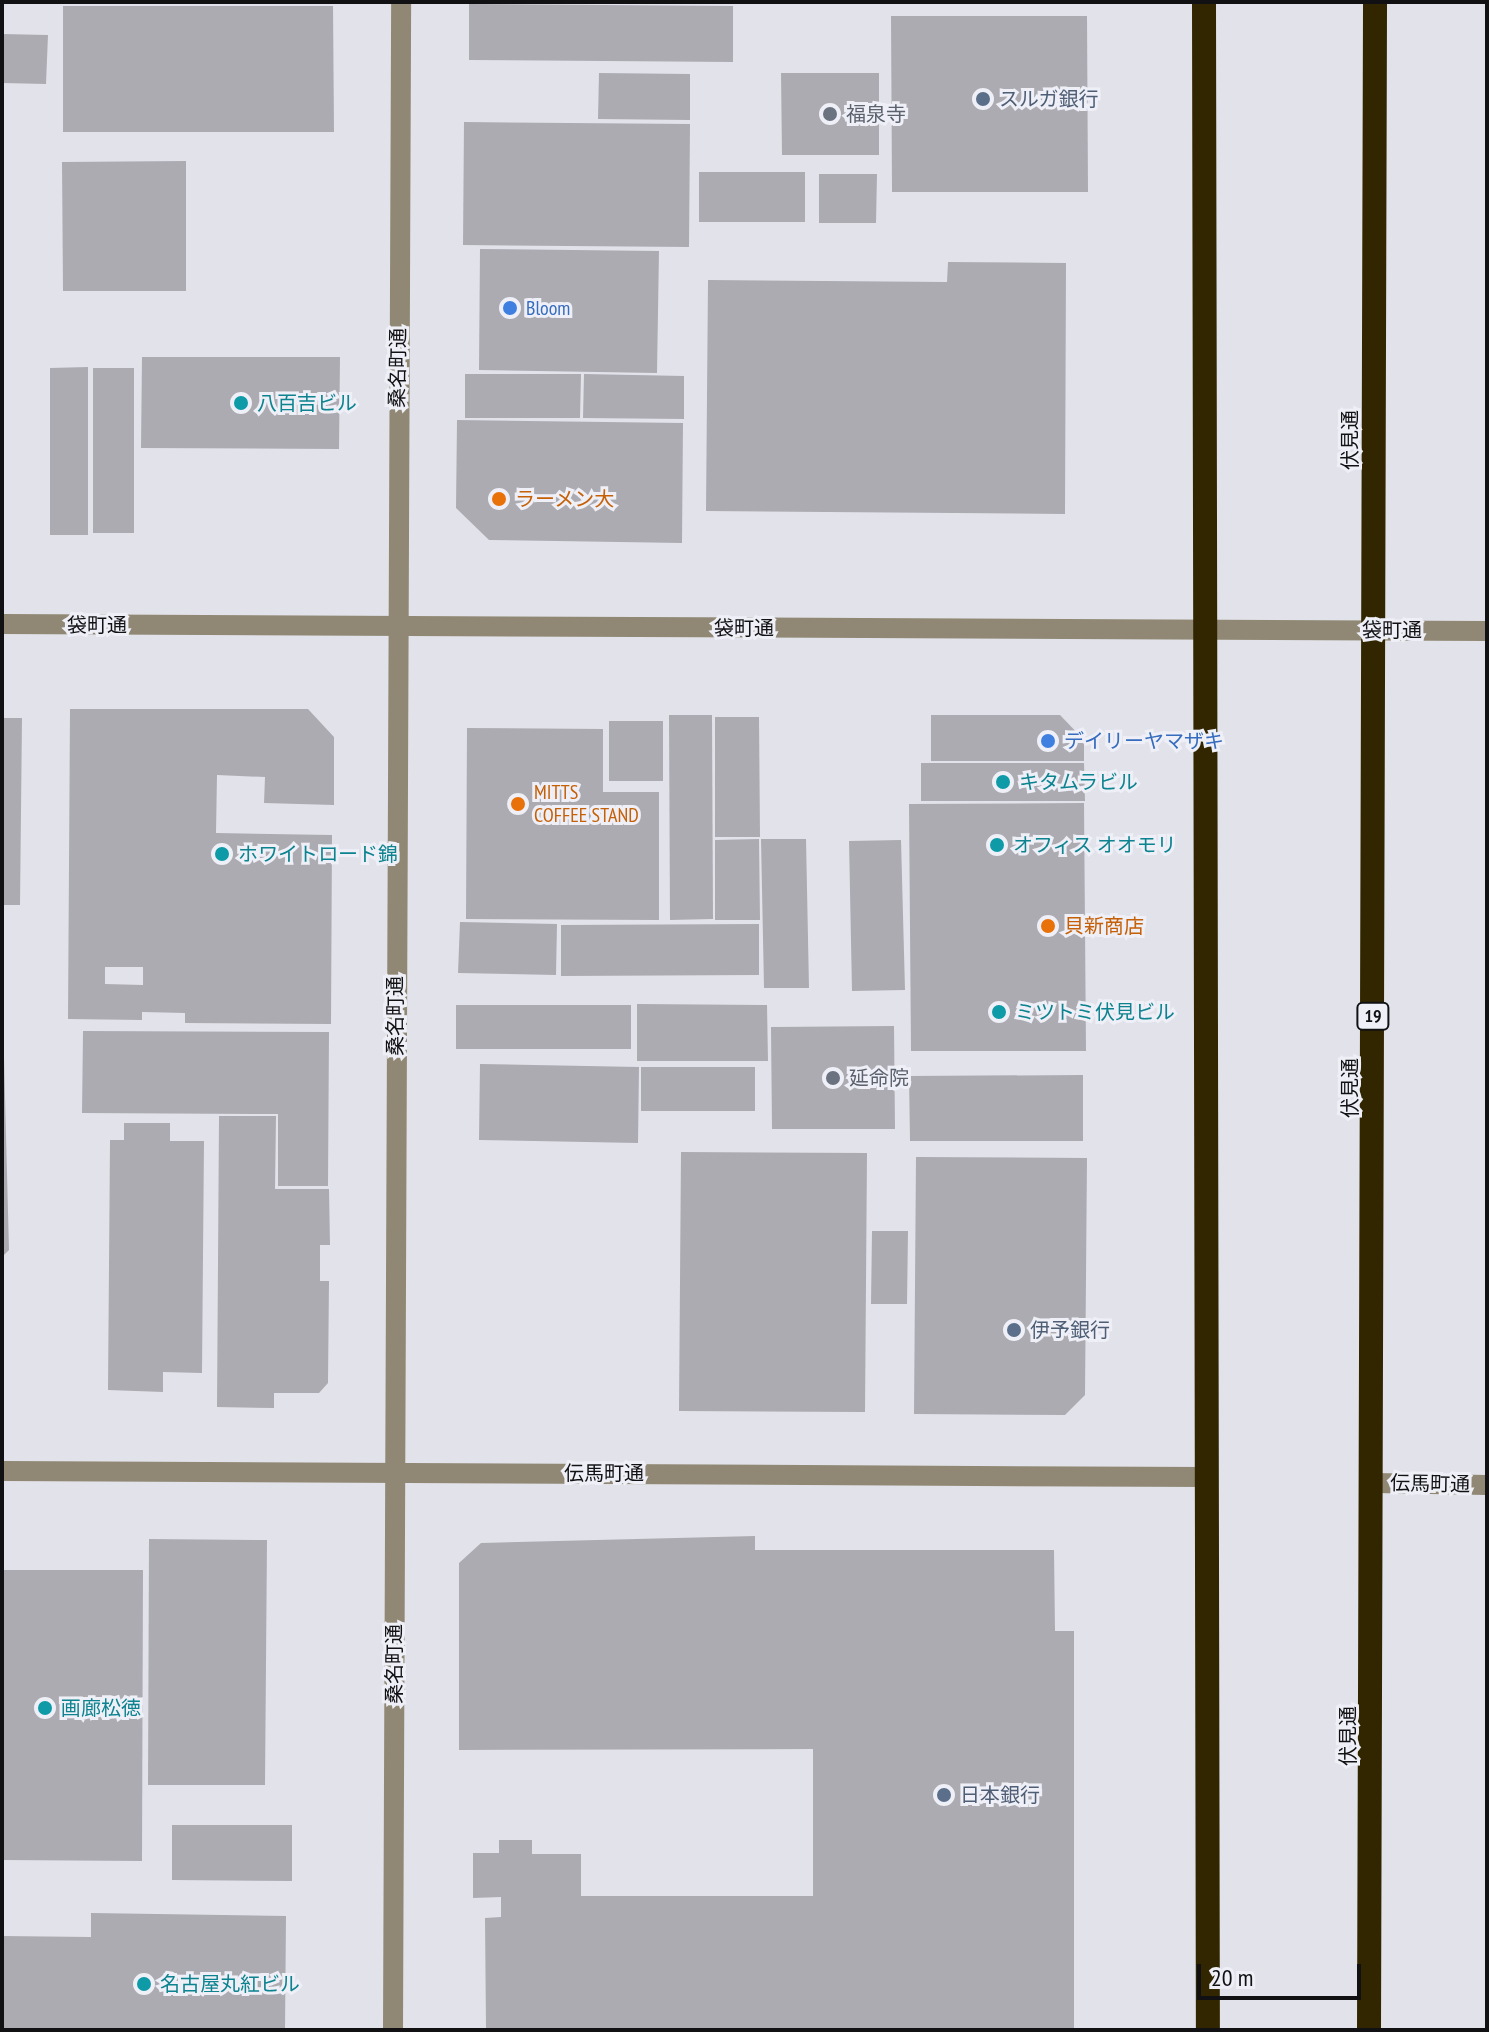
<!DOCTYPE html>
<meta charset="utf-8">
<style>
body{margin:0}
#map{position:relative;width:1489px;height:2032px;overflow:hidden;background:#e2e3ea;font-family:"PT Sans Narrow","Noto Sans JP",sans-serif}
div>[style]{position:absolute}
.building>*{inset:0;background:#acabb2}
.minor>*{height:20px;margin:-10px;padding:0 10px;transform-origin:10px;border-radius:10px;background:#908874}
.highway>*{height:24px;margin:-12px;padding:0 12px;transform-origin:12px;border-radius:12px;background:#322601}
.dots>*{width:22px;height:22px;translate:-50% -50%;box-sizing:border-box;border:4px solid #eff0f7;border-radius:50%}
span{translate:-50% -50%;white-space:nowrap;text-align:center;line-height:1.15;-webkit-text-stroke:6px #eff0f7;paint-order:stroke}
.shield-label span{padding:2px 6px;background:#eff0f7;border:2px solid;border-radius:6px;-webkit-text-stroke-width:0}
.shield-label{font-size:18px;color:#111114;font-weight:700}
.service-label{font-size:20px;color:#4e5e75}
.left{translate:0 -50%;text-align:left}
.worship-label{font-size:20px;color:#5b616d}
.shop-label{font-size:20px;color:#366cbe}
.street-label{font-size:20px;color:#111114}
.culture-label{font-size:20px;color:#0d838f}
.food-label{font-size:20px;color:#c56008}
.frame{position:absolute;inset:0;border:4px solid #111114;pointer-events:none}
.scale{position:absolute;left:1197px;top:1964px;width:164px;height:36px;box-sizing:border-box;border:4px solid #111114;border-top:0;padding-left:10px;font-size:24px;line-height:28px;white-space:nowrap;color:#111114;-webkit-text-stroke:6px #eff0f7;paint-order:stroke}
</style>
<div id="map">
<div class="building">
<i style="clip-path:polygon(469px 4px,733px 6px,733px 62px,469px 60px)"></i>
<i style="clip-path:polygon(63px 6px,333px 6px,334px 132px,63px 132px)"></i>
<i style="clip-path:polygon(891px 16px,1087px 16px,1088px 192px,892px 192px)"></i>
<i style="clip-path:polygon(2px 34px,48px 35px,46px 84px,2px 83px)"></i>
<i style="clip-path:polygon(599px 73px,690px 74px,690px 120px,598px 119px)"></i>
<i style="clip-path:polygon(781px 73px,879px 73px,879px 155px,782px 155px)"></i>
<i style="clip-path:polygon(464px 122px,690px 124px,689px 247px,463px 245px)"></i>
<i style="clip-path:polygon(186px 161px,186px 291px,63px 291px,62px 162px)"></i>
<i style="clip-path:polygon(699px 172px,805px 172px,805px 222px,699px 222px)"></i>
<i style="clip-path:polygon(819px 174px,877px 174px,876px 223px,819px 223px)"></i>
<i style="clip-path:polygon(480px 249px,659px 251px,657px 373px,479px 370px)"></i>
<i style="clip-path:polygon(948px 262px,1066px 263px,1065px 514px,706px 511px,708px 280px,947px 282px)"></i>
<i style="clip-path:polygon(142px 357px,340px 357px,339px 449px,141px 448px)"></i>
<i style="clip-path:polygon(88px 367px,88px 535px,50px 535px,50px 368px)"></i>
<i style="clip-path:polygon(93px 368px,134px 368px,134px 533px,93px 533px)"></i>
<i style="clip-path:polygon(465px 374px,581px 374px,580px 418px,465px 418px)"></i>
<i style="clip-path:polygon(584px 374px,684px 376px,684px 419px,583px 418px)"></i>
<i style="clip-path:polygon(457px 420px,683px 423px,682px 543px,489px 540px,456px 508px)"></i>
<i style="clip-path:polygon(evenodd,70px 709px,308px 709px,334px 737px,334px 805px,264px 803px,265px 777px,217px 775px,216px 833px,332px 835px,331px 1024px,185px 1023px,185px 1013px,142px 1012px,142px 1020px,68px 1019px,70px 709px,105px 967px,143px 967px,143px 985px,105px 984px,105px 967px)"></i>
<i style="clip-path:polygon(669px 715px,712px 715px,713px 919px,670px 920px)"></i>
<i style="clip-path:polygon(931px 715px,1060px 715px,1084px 740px,1084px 761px,931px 761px)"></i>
<i style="clip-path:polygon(715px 717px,759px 717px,760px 837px,715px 837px)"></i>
<i style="clip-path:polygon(2px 718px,22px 718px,20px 905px,2px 905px)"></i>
<i style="clip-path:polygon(609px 721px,663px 721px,663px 781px,609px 781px)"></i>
<i style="clip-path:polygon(467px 728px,603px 729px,603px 792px,659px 792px,659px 920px,466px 919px)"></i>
<i style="clip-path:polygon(921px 763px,1084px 763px,1085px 801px,921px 801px)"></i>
<i style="clip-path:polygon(1084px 803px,1086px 1051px,911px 1051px,909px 804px)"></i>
<i style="clip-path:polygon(759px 839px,760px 920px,715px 920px,715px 840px)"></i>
<i style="clip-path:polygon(761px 839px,806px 839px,809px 988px,764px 988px)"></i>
<i style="clip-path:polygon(901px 840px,905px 990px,852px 991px,849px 841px)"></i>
<i style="clip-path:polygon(460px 922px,557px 924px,556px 975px,458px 973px)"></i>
<i style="clip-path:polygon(759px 924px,759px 975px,561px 976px,561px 925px)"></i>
<i style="clip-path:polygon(2px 980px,9px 1250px,2px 1257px)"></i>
<i style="clip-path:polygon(637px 1004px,767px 1005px,768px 1061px,637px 1061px)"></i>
<i style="clip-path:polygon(456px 1005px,631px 1005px,631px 1049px,456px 1049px)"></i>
<i style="clip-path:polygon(894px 1026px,895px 1129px,772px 1129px,771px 1027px)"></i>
<i style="clip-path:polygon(83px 1031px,329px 1032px,328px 1186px,278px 1186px,278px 1114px,82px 1113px)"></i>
<i style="clip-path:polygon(480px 1064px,639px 1067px,638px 1143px,479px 1140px)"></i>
<i style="clip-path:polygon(641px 1067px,755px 1067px,755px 1111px,641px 1111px)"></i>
<i style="clip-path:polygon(1083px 1075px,1083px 1141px,910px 1141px,909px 1076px)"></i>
<i style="clip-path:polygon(219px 1116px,276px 1116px,275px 1189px,329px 1189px,330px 1245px,320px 1245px,320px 1281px,329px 1281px,328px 1383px,319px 1393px,274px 1393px,274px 1408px,217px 1407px)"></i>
<i style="clip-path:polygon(124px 1123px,170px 1123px,170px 1141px,204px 1141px,202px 1373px,163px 1372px,163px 1392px,108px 1390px,110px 1140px,124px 1140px)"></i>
<i style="clip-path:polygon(681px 1152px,867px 1153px,865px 1412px,679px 1411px)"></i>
<i style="clip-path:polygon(916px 1157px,1087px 1158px,1085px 1395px,1065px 1415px,914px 1414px)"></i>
<i style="clip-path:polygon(872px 1231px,908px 1231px,907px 1304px,871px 1304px)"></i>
<i style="clip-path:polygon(755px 1536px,755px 1550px,1054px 1550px,1055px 1631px,1074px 1631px,1074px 2030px,486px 2030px,485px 1918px,501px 1917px,501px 1897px,473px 1898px,473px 1853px,499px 1853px,499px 1840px,532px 1840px,532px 1854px,581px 1854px,581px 1896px,813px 1896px,813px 1749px,459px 1750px,459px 1563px,481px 1543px)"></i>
<i style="clip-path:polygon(149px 1539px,267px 1540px,265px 1785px,148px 1785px)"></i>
<i style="clip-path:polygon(2px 1570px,143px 1570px,142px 1861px,2px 1860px)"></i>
<i style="clip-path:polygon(172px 1825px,292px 1825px,292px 1881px,172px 1880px)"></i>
<i style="clip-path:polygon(91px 1913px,286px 1916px,285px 2030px,2px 2030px,2px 1936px,91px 1937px)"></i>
</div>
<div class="minor">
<i style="left:2px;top:624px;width:1485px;rotate:0.27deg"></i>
<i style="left:2px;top:1471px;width:1205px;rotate:0.29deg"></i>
<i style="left:1374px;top:1483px;width:113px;rotate:1deg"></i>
<i style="left:393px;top:2030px;width:2028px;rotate:-89.77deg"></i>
</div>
<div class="highway">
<i style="left:1204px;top:2px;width:2028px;rotate:89.89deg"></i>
<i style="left:1369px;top:2030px;width:2028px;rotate:-89.83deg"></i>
</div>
<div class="dots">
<i style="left:983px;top:99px;background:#5c6f8a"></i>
<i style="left:830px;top:114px;background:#6b7280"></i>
<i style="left:510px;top:308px;background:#3f7fe0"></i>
<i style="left:241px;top:403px;background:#0f9aa8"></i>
<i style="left:499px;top:499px;background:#e8710a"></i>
<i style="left:1048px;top:741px;background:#3f7fe0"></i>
<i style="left:1003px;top:782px;background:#0f9aa8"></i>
<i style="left:518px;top:804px;background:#e8710a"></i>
<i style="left:997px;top:845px;background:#0f9aa8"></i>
<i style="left:222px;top:854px;background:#0f9aa8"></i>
<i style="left:1048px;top:926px;background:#e8710a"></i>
<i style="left:999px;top:1012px;background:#0f9aa8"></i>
<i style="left:833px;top:1078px;background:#6b7280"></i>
<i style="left:1014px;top:1330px;background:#5c6f8a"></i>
<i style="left:45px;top:1708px;background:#0f9aa8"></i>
<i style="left:944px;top:1795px;background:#5c6f8a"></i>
<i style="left:144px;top:1984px;background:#0f9aa8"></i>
</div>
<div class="shield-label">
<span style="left:1373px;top:1016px">19</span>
</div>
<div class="service-label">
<span class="left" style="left:999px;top:99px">スルガ銀行</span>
<span class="left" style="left:1030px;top:1330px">伊予銀行</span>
<span class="left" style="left:960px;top:1795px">日本銀行</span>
</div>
<div class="worship-label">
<span class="left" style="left:846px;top:114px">福泉寺</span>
<span class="left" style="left:849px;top:1078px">延命院</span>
</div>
<div class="shop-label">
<span class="left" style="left:526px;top:308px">Bloom</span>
<span class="left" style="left:1064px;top:741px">デイリーヤマザキ</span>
</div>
<div class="street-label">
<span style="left:398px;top:368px;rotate:-89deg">桑名町通</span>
<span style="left:1350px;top:440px;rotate:-90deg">伏見通</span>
<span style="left:97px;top:625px">袋町通</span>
<span style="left:744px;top:628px">袋町通</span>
<span style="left:1392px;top:630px">袋町通</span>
<span style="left:395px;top:1016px;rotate:-90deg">桑名町通</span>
<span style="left:1350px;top:1088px;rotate:-90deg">伏見通</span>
<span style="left:604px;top:1473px">伝馬町通</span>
<span style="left:1430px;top:1484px;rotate:1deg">伝馬町通</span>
<span style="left:394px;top:1664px;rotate:-90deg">桑名町通</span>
<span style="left:1348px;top:1736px;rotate:-90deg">伏見通</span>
</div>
<div class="culture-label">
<span class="left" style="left:257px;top:403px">八百吉ビル</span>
<span class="left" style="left:1019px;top:782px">キタムラビル</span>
<span class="left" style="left:1013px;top:845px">オフィス オオモリ</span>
<span class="left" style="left:238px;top:854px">ホワイトロード錦</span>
<span class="left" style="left:1015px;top:1012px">ミツトミ伏見ビル</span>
<span class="left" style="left:61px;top:1708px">画廊松徳</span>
<span class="left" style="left:160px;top:1984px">名古屋丸紅ビル</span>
</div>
<div class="food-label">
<span class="left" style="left:515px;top:499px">ラーメン大</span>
<span class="left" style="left:534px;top:804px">MITTS<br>COFFEE STAND</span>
<span class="left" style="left:1064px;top:926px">貝新商店</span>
</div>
<div class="frame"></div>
<div class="scale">20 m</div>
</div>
